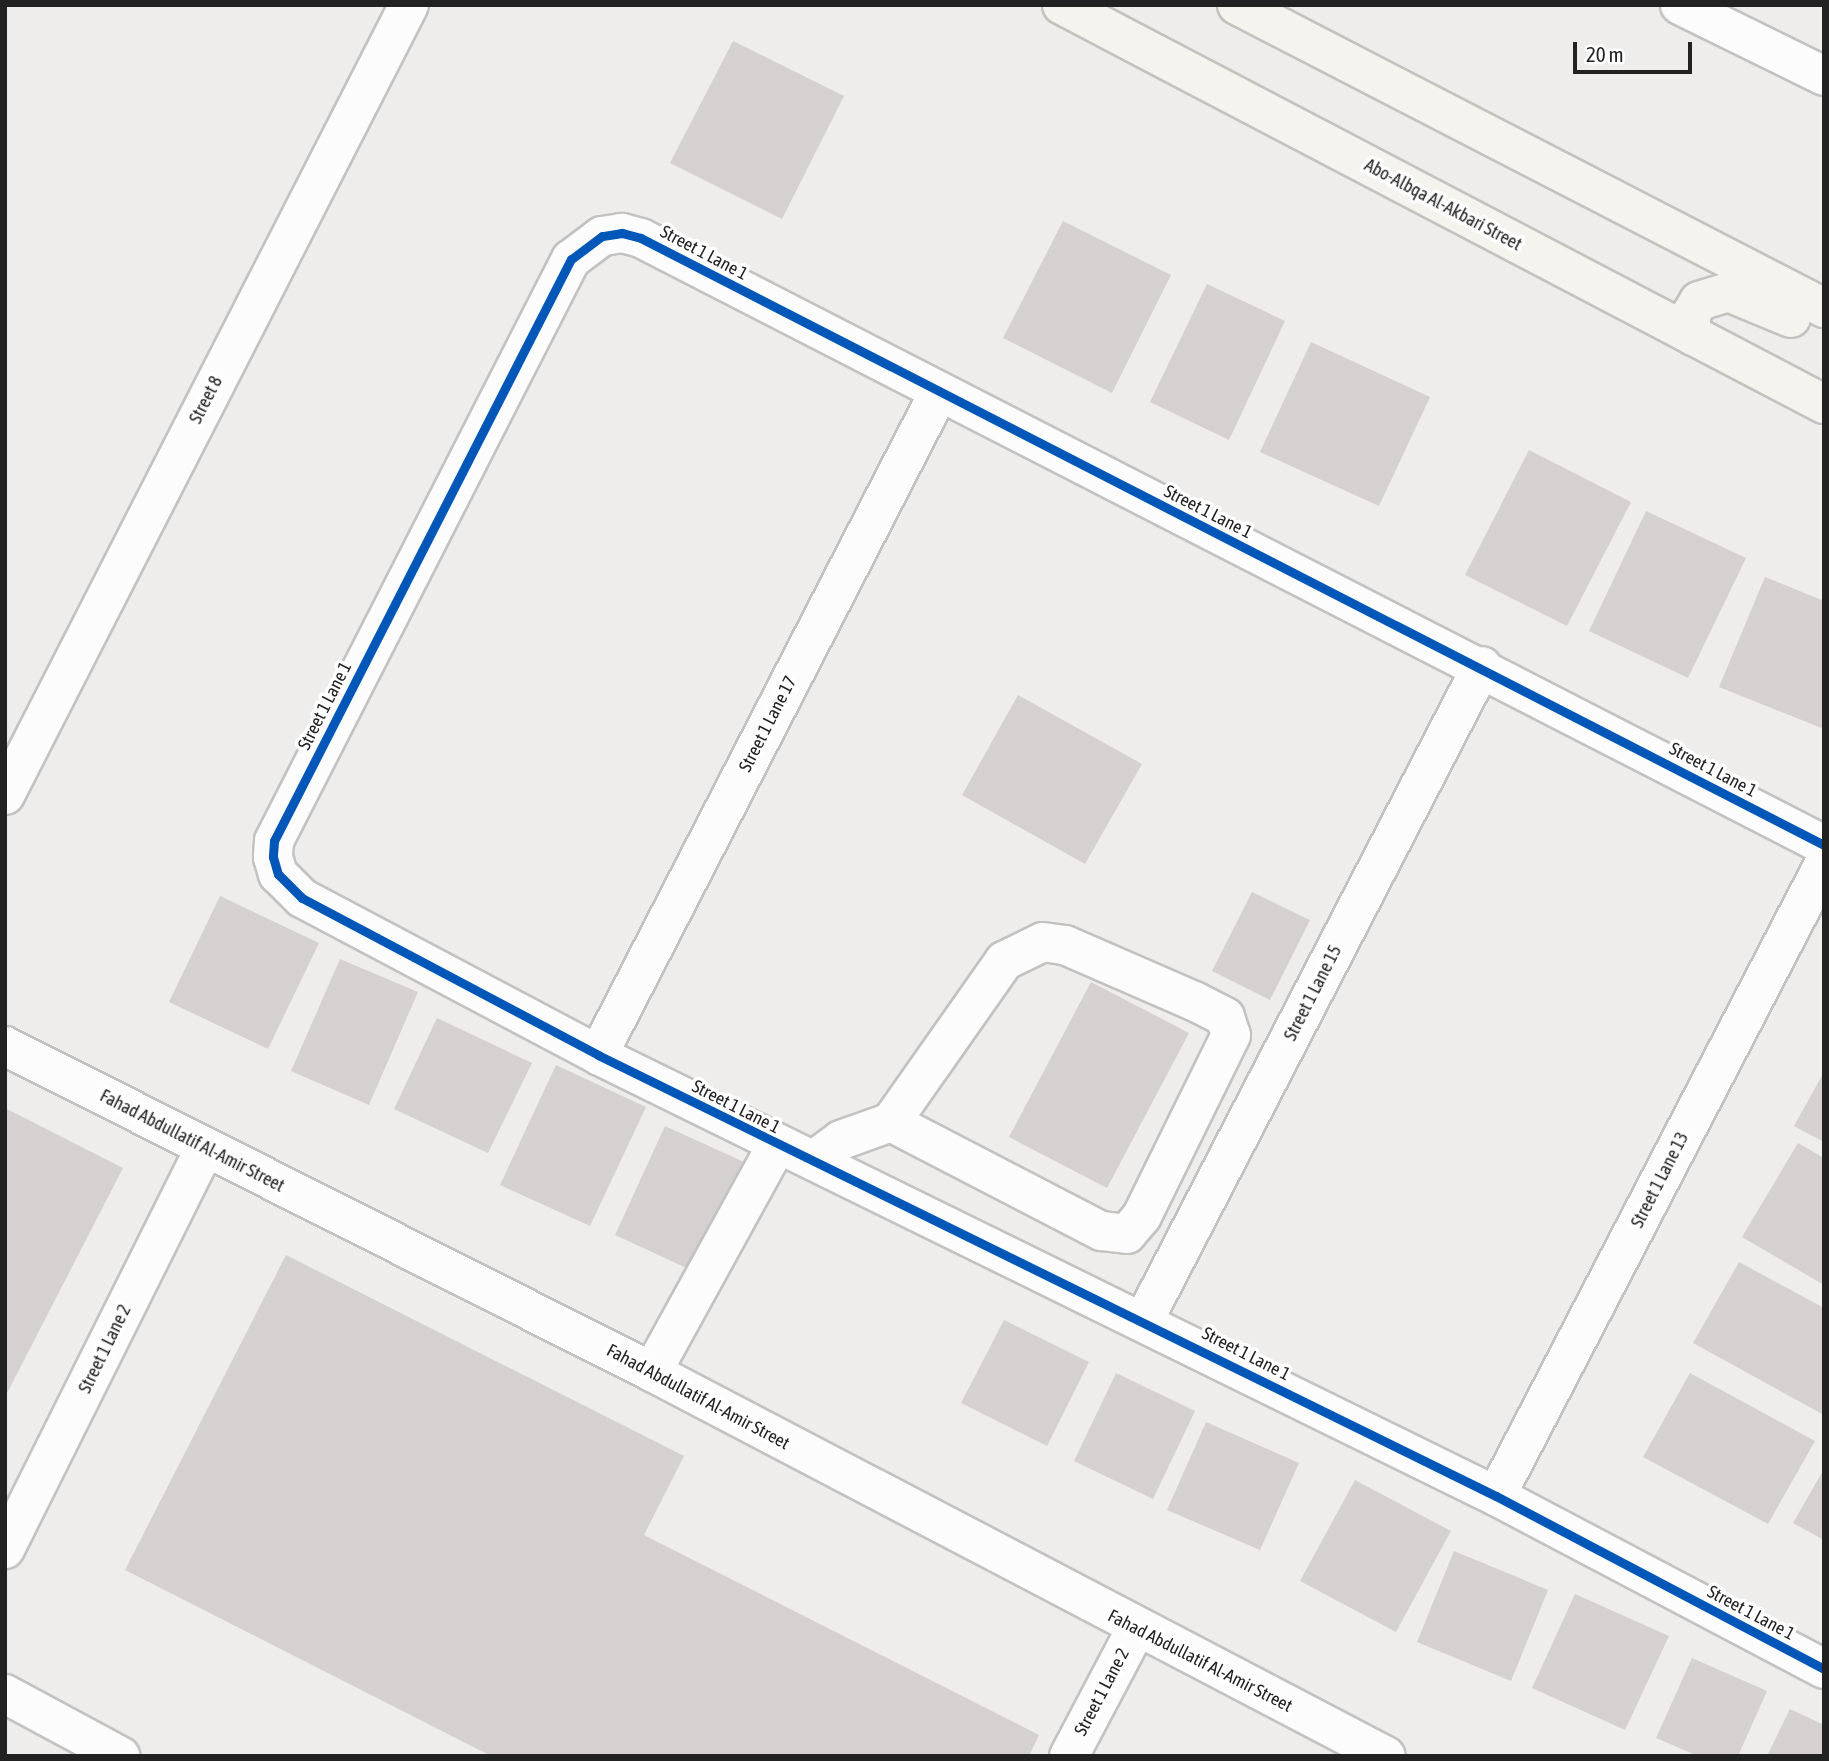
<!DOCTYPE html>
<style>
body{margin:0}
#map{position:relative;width:1829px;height:1761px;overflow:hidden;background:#efedeb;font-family:"Asap Condensed",sans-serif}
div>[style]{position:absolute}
.building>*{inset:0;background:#d4d1d0}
.roads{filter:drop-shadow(2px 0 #c3c2c1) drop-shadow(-2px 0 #c3c2c1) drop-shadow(0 2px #c3c2c1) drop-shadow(0 -2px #c3c2c1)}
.minor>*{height:38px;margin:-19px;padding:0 19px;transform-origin:19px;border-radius:19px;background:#fdfcfc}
.tertiary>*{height:38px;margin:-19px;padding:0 19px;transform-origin:19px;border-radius:19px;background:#fdfcfc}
.secondary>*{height:38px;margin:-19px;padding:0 19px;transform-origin:19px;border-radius:19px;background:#f4f3ed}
.cycleway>*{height:9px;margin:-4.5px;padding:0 4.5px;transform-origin:4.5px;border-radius:4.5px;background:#0057b8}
span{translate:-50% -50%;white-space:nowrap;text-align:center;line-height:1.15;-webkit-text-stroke:7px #fff;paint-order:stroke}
.street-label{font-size:18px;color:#222}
.frame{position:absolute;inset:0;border:7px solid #222;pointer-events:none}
.scale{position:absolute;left:1573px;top:42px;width:119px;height:32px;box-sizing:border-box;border:4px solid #222;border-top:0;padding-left:9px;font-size:21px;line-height:24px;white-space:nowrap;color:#222;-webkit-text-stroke:5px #fff;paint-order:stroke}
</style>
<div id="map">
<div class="building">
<i style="clip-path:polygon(733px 41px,844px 96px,782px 219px,670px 163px)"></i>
<i style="clip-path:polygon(1063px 221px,1171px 275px,1112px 393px,1003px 338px)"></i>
<i style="clip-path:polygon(1207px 284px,1285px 321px,1229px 440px,1150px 402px)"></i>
<i style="clip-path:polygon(1311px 342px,1430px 397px,1379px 506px,1260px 452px)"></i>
<i style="clip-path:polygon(1529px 450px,1631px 502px,1567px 626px,1465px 575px)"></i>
<i style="clip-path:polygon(1646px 511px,1746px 558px,1688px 678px,1589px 631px)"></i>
<i style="clip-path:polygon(1765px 577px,1824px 601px,1824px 729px,1719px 687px)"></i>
<i style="clip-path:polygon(1018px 695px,1142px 764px,1085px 864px,962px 795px)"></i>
<i style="clip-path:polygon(1252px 892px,1310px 920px,1270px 1000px,1212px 971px)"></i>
<i style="clip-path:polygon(220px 896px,319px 943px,268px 1049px,169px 1002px)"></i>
<i style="clip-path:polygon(340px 959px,418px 992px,369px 1105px,291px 1071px)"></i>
<i style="clip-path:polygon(1091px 982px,1189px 1033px,1107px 1188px,1009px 1137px)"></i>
<i style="clip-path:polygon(437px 1018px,532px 1063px,488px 1153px,394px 1109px)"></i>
<i style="clip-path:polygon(556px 1065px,646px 1107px,590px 1226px,500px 1185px)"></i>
<i style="clip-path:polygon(1824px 1072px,1824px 1142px,1794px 1126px)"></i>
<i style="clip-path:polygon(5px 1108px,123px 1168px,5px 1397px)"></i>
<i style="clip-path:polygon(665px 1126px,744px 1162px,693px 1271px,615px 1235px)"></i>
<i style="clip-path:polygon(1798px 1143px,1824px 1158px,1824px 1285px,1742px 1237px)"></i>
<i style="clip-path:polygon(286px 1255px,684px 1456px,644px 1535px,1039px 1735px,1029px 1756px,491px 1756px,125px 1570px)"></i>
<i style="clip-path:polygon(1739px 1262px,1824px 1308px,1824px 1415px,1693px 1343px)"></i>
<i style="clip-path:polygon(1004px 1320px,1089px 1362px,1047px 1446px,961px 1403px)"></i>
<i style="clip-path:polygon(1116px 1373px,1195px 1411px,1153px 1499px,1074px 1461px)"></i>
<i style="clip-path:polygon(1690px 1373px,1815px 1441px,1768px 1524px,1643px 1457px)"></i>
<i style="clip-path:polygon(1206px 1422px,1299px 1463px,1260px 1550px,1167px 1510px)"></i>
<i style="clip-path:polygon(1824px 1469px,1824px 1540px,1793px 1523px)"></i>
<i style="clip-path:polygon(1355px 1480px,1451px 1531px,1396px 1632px,1300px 1581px)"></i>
<i style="clip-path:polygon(1454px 1551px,1548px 1590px,1511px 1681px,1417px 1642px)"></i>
<i style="clip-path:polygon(1575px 1594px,1669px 1636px,1625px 1730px,1532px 1688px)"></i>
<i style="clip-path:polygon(1692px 1658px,1767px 1691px,1738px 1756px,1698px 1756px,1656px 1738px)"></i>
<i style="clip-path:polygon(1790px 1709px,1824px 1725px,1824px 1756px,1767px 1756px)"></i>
</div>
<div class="roads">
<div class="minor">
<i style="left:1680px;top:5px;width:161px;rotate:26.2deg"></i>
<i style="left:1824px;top:845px;width:1330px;rotate:-152.84deg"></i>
<i style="left:641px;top:238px;width:20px;rotate:-165deg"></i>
<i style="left:622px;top:233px;width:20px;rotate:171deg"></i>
<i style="left:602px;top:236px;width:39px;rotate:143deg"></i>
<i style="left:571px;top:259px;width:653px;rotate:117.04deg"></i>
<i style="left:274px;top:841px;width:16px;rotate:94deg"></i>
<i style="left:273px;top:857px;width:18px;rotate:74deg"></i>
<i style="left:278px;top:874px;width:34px;rotate:45deg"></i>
<i style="left:302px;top:898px;width:335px;rotate:27.9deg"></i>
<i style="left:598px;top:1055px;width:1000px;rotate:26.16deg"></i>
<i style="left:1496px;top:1496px;width:371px;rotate:27.8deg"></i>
<i style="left:5px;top:1046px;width:724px;rotate:26.74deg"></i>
<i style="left:652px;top:1372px;width:828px;rotate:27.62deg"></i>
<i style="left:598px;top:1055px;width:743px;rotate:-62.78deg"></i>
<i style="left:815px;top:1159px;width:32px;rotate:-36deg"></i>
<i style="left:841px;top:1140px;width:53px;rotate:-19.8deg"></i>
<i style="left:891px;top:1122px;width:197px;rotate:-54.9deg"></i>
<i style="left:1004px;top:961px;width:43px;rotate:-26deg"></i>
<i style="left:1043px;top:942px;width:22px;rotate:8deg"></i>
<i style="left:1065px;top:945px;width:141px;rotate:23.5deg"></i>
<i style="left:1194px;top:1001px;width:35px;rotate:27deg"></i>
<i style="left:1225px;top:1017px;width:19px;rotate:72deg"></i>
<i style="left:1231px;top:1035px;width:202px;rotate:116.2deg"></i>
<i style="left:1142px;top:1216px;width:23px;rotate:130deg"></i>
<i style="left:1127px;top:1234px;width:26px;rotate:-173deg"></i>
<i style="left:1101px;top:1231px;width:237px;rotate:-152.6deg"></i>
<i style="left:1144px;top:1320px;width:736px;rotate:-62.67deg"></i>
<i style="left:652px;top:1372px;width:259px;rotate:-61.2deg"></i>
<i style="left:1496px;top:1496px;width:712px;rotate:-62.57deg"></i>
<i style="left:5px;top:1549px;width:447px;rotate:-63.5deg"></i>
<i style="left:5px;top:1694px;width:131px;rotate:28.3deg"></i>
<i style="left:1069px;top:1756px;width:144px;rotate:-62.2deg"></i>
</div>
<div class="tertiary">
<i style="left:5px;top:795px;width:887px;rotate:-62.92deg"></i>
</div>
<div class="secondary">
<i style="left:1062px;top:5px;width:860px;rotate:27.64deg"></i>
<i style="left:1237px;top:5px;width:661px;rotate:27.3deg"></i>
<i style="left:1693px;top:336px;width:20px;rotate:-99deg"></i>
<i style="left:1690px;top:316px;width:17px;rotate:-59deg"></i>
<i style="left:1699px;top:301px;width:30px;rotate:-17deg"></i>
<i style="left:1728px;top:292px;width:68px;rotate:22.4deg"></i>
</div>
</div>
<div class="cycleway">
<i style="left:1824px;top:845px;width:1330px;rotate:-152.84deg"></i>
<i style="left:641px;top:238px;width:20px;rotate:-165deg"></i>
<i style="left:622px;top:233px;width:20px;rotate:171deg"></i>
<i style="left:602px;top:236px;width:39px;rotate:143deg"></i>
<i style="left:571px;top:259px;width:653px;rotate:117.04deg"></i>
<i style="left:274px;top:841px;width:16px;rotate:94deg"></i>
<i style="left:273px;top:857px;width:18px;rotate:74deg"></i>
<i style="left:278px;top:874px;width:34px;rotate:45deg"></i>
<i style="left:302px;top:898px;width:335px;rotate:27.9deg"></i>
<i style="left:598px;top:1055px;width:1000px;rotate:26.16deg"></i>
<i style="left:1496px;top:1496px;width:371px;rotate:27.8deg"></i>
</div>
<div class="street-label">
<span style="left:1443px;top:205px;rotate:28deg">Abo-Albqa Al-Akbari Street</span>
<span style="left:704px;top:253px;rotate:28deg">Street 1 Lane 1</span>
<span style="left:206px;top:400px;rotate:-63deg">Street 8</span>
<span style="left:1208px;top:512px;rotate:27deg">Street 1 Lane 1</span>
<span style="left:325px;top:706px;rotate:-63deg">Street 1 Lane 1</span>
<span style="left:768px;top:724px;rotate:-63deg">Street 1 Lane 17</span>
<span style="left:1713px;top:770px;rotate:28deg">Street 1 Lane 1</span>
<span style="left:1313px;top:993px;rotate:-63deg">Street 1 Lane 15</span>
<span style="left:736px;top:1107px;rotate:27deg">Street 1 Lane 1</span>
<span style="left:192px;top:1141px;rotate:27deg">Fahad Abdullatif Al-Amir Street</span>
<span style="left:1660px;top:1180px;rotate:-63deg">Street 1 Lane 13</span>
<span style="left:105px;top:1349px;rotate:-64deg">Street 1 Lane 2</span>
<span style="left:1246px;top:1354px;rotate:27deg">Street 1 Lane 1</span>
<span style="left:698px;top:1397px;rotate:28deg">Fahad Abdullatif Al-Amir Street</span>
<span style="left:1751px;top:1613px;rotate:28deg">Street 1 Lane 1</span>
<span style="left:1200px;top:1661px;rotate:27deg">Fahad Abdullatif Al-Amir Street</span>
<span style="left:1102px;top:1692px;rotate:-62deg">Street 1 Lane 2</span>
</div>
<div class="frame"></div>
<div class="scale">20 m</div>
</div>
